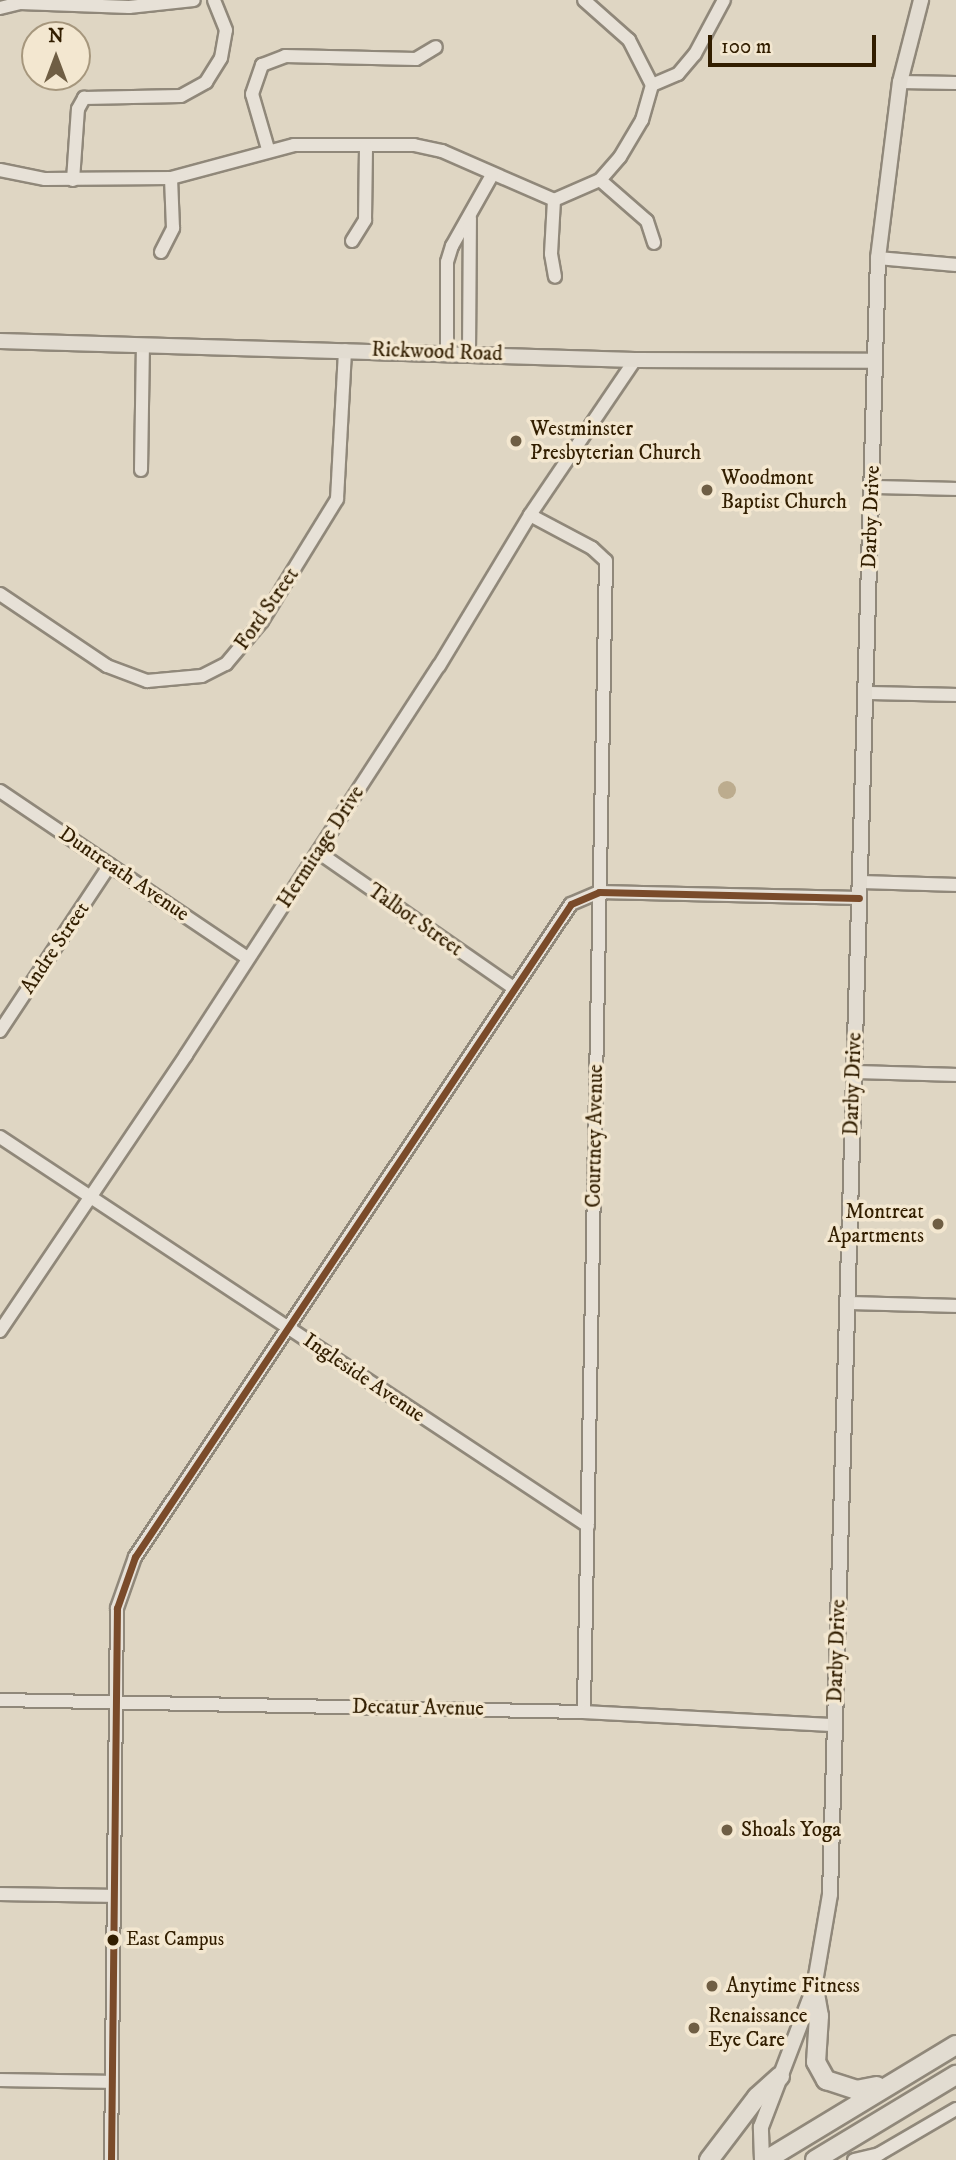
<!DOCTYPE html>
<style>
body{margin:0}
#map{position:relative;width:956px;height:2160px;overflow:hidden;background:#dfd6c3;font-family:"IM FELL DW Pica",serif}
div>[style]{position:absolute}
.water>*{inset:0;background:#bcac8e}
.round{border-radius:50%}
.roads{filter:drop-shadow(2px 0 #90887a) drop-shadow(-2px 0 #90887a) drop-shadow(0 2px #90887a) drop-shadow(0 -2px #90887a)}
.minor>*{height:12px;margin:-6px;padding:0 6px;transform-origin:6px;border-radius:6px;background:#e7e1d7}
.major>*{height:14px;margin:-7px;padding:0 7px;transform-origin:7px;border-radius:7px;background:#e2dcd1}
.highway>*{height:18px;margin:-9px;padding:0 9px;transform-origin:9px;border-radius:9px;background:#e2dcd1}
.bus-1>*{height:7px;margin:-3.5px;padding:0 3.5px;transform-origin:3.5px;border-radius:3.5px;background:#7a4b2a}
.dots>*{width:19px;height:19px;translate:-50% -50%;box-sizing:border-box;border:4px solid #f3e7d0;border-radius:50%}
span{translate:-50% -50%;white-space:nowrap;text-align:center;line-height:1.15;-webkit-text-stroke:7px #f3e7d0;paint-order:stroke}
.bus-label{font-size:19px;color:#321e00}
.left{translate:0 -50%;text-align:left}
.street-label{font-size:21px;color:#321e00}
.poi-label{font-size:21px;color:#321e00}
.right{translate:-100% -50%;text-align:right}
.north{position:absolute;left:21px;top:21px;width:70px;height:70px;box-sizing:border-box;background:#f3e7d0;border:2px solid #a6977d;border-radius:50%;rotate:0deg;font-size:19px;font-weight:700;line-height:28px;text-align:center;color:#321e00}
.north::after{content:'';display:block;margin:auto;width:24px;height:32px;background:#6f5e44;clip-path:polygon(50% 0,100% 100%,50% 72%,0 100%)}
.scale{position:absolute;left:708px;top:35px;width:168px;height:32px;box-sizing:border-box;border:4px solid #321e00;border-top:0;padding-left:9px;font-size:21px;line-height:24px;white-space:nowrap;color:#321e00;-webkit-text-stroke:5px #f3e7d0;paint-order:stroke}
</style>
<div id="map">
<div class="water">
<i class="round" style="left:718px;top:781px;width:18px;height:18px"></i>
</div>
<div class="roads">
<div class="minor">
<i style="left:0;top:8px;width:21px;rotate:-14deg"></i>
<i style="left:20px;top:3px;width:109px;rotate:2.1deg"></i>
<i style="left:129px;top:7px;width:65px;rotate:-6.1deg"></i>
<i style="left:900px;top:82px;width:56px;rotate:1deg"></i>
<i style="left:652px;top:85px;width:28px;rotate:-23deg"></i>
<i style="left:678px;top:74px;width:26px;rotate:-50deg"></i>
<i style="left:695px;top:54px;width:61px;rotate:-61.8deg"></i>
<i style="left:268px;top:149px;width:57px;rotate:-106.2deg"></i>
<i style="left:252px;top:94px;width:31px;rotate:-71deg"></i>
<i style="left:262px;top:65px;width:25px;rotate:-21deg"></i>
<i style="left:285px;top:56px;width:131px;rotate:1.3deg"></i>
<i style="left:416px;top:59px;width:23px;rotate:-31deg"></i>
<i style="left:0;top:170px;width:46px;rotate:11.3deg"></i>
<i style="left:45px;top:179px;width:126px;rotate:-0.5deg"></i>
<i style="left:171px;top:178px;width:127px;rotate:-15deg"></i>
<i style="left:294px;top:145px;width:120px"></i>
<i style="left:414px;top:145px;width:29px;rotate:12deg"></i>
<i style="left:442px;top:151px;width:122px;rotate:23.6deg"></i>
<i style="left:554px;top:200px;width:50px;rotate:-23.5deg"></i>
<i style="left:600px;top:180px;width:30px;rotate:-49deg"></i>
<i style="left:620px;top:157px;width:43px;rotate:-59.3deg"></i>
<i style="left:642px;top:120px;width:36px;rotate:-74deg"></i>
<i style="left:652px;top:85px;width:51px;rotate:-117.1deg"></i>
<i style="left:629px;top:40px;width:60px;rotate:-138.4deg"></i>
<i style="left:73px;top:180px;width:71px;rotate:-86deg"></i>
<i style="left:78px;top:109px;width:13px;rotate:-61deg"></i>
<i style="left:84px;top:98px;width:97px;rotate:-1.2deg"></i>
<i style="left:181px;top:96px;width:29px;rotate:-29deg"></i>
<i style="left:206px;top:82px;width:28px;rotate:-58deg"></i>
<i style="left:221px;top:58px;width:28px;rotate:-80deg"></i>
<i style="left:226px;top:30px;width:32px;rotate:-112deg"></i>
<i style="left:600px;top:180px;width:62px;rotate:41.1deg"></i>
<i style="left:647px;top:221px;width:23px;rotate:72deg"></i>
<i style="left:554px;top:200px;width:54px;rotate:93.2deg"></i>
<i style="left:551px;top:254px;width:23px;rotate:80deg"></i>
<i style="left:352px;top:241px;width:25px;rotate:-58deg"></i>
<i style="left:365px;top:220px;width:74px;rotate:-89.2deg"></i>
<i style="left:161px;top:252px;width:27px;rotate:-63deg"></i>
<i style="left:173px;top:228px;width:50px;rotate:-92.3deg"></i>
<i style="left:878px;top:258px;width:78px;rotate:5.1deg"></i>
<i style="left:447px;top:352px;width:90px;rotate:-90deg"></i>
<i style="left:447px;top:262px;width:17px;rotate:-73deg"></i>
<i style="left:452px;top:246px;width:81px;rotate:-60.6deg"></i>
<i style="left:469px;top:353px;width:135px;rotate:-89.6deg"></i>
<i style="left:141px;top:470px;width:125px;rotate:-89.1deg"></i>
<i style="left:872px;top:487px;width:84px;rotate:1.4deg"></i>
<i style="left:530px;top:515px;width:70px;rotate:28deg"></i>
<i style="left:592px;top:548px;width:19px;rotate:43deg"></i>
<i style="left:606px;top:561px;width:1151px;rotate:91.1deg"></i>
<i style="left:0;top:594px;width:129px;rotate:33.9deg"></i>
<i style="left:107px;top:666px;width:43px;rotate:20.6deg"></i>
<i style="left:147px;top:681px;width:55px;rotate:-5.2deg"></i>
<i style="left:202px;top:676px;width:27px;rotate:-27deg"></i>
<i style="left:226px;top:664px;width:56px;rotate:-50.1deg"></i>
<i style="left:262px;top:621px;width:143px;rotate:-58.4deg"></i>
<i style="left:337px;top:499px;width:149px;rotate:-86.9deg"></i>
<i style="left:865px;top:693px;width:91px;rotate:1.3deg"></i>
<i style="left:0;top:791px;width:299px;rotate:34deg"></i>
<i style="left:318px;top:852px;width:236px;rotate:34.8deg"></i>
<i style="left:859px;top:882px;width:97px;rotate:1.8deg"></i>
<i style="left:0;top:1031px;width:199px;rotate:-56.5deg"></i>
<i style="left:854px;top:1072px;width:102px;rotate:1.7deg"></i>
<i style="left:0;top:1137px;width:705px;rotate:33.49deg"></i>
<i style="left:847px;top:1303px;width:109px;rotate:1.6deg"></i>
<i style="left:0;top:1331px;width:333px;rotate:-56deg"></i>
<i style="left:186px;top:1055px;width:464px;rotate:-57deg"></i>
<i style="left:439px;top:666px;width:176px;rotate:-58.9deg"></i>
<i style="left:530px;top:515px;width:187px;rotate:-55.9deg"></i>
<i style="left:0;top:1700px;width:584px;rotate:1.18deg"></i>
<i style="left:584px;top:1712px;width:251px;rotate:3deg"></i>
<i style="left:0;top:1894px;width:113px;rotate:1deg"></i>
<i style="left:0;top:2080px;width:112px;rotate:1deg"></i>
<i style="left:111px;top:2160px;width:552px;rotate:-89.38deg"></i>
<i style="left:117px;top:1608px;width:54px;rotate:-70.6deg"></i>
<i style="left:135px;top:1557px;width:785px;rotate:-56.27deg"></i>
<i style="left:571px;top:904px;width:30px;rotate:-23deg"></i>
<i style="left:599px;top:892px;width:260px;rotate:1.3deg"></i>
<i style="left:854px;top:2160px;width:26px;rotate:-13deg"></i>
<i style="left:879px;top:2154px;width:89px;rotate:-30.3deg"></i>
</div>
<div class="major">
<i style="left:0;top:341px;width:635px;rotate:1.71deg"></i>
<i style="left:635px;top:360px;width:240px;rotate:0.2deg"></i>
<i style="left:762px;top:2160px;width:33px;rotate:-92deg"></i>
<i style="left:761px;top:2127px;width:149px;rotate:-69.1deg"></i>
<i style="left:814px;top:1988px;width:95px;rotate:-80.3deg"></i>
<i style="left:830px;top:1894px;width:1637px;rotate:-88.32deg"></i>
<i style="left:878px;top:258px;width:177px;rotate:-82.9deg"></i>
<i style="left:900px;top:82px;width:85px;rotate:-75.6deg"></i>
</div>
<div class="highway">
<i style="left:814px;top:1988px;width:28px;rotate:80deg"></i>
<i style="left:819px;top:2016px;width:46px;rotate:93.7deg"></i>
<i style="left:816px;top:2062px;width:21px;rotate:61deg"></i>
<i style="left:826px;top:2080px;width:32px;rotate:18deg"></i>
<i style="left:856px;top:2090px;width:21px;rotate:-11deg"></i>
<i style="left:709px;top:2160px;width:79px;rotate:-52.7deg"></i>
<i style="left:757px;top:2097px;width:31px;rotate:-42deg"></i>
<i style="left:766px;top:2160px;width:222px;rotate:-31.2deg"></i>
<i style="left:815px;top:2160px;width:165px;rotate:-31.1deg"></i>
</div>
</div>
<div class="bus-1">
<i style="left:111px;top:2160px;width:552px;rotate:-89.38deg"></i>
<i style="left:117px;top:1608px;width:54px;rotate:-70.6deg"></i>
<i style="left:135px;top:1557px;width:785px;rotate:-56.27deg"></i>
<i style="left:571px;top:904px;width:30px;rotate:-23deg"></i>
<i style="left:599px;top:892px;width:260px;rotate:1.3deg"></i>
</div>
<div class="dots">
<i style="left:516px;top:441px;background:#6f5e44"></i>
<i style="left:707px;top:490px;background:#6f5e44"></i>
<i style="left:938px;top:1224px;background:#6f5e44"></i>
<i style="left:727px;top:1830px;background:#6f5e44"></i>
<i style="left:113px;top:1940px;background:#321e00"></i>
<i style="left:712px;top:1986px;background:#6f5e44"></i>
<i style="left:694px;top:2028px;background:#6f5e44"></i>
</div>
<div class="bus-label">
<span class="left" style="left:126px;top:1940px">East Campus</span>
</div>
<div class="street-label">
<span style="left:437px;top:352px;rotate:2deg">Rickwood Road</span>
<span style="left:871px;top:517px;rotate:-88deg">Darby Drive</span>
<span style="left:267px;top:609px;rotate:-55deg">Ford Street</span>
<span style="left:321px;top:847px;rotate:-57deg">Hermitage Drive</span>
<span style="left:124px;top:874px;rotate:34deg">Duntreath Avenue</span>
<span style="left:415px;top:920px;rotate:35deg">Talbot Street</span>
<span style="left:55px;top:948px;rotate:-56deg">Andre Street</span>
<span style="left:853px;top:1084px;rotate:-88deg">Darby Drive</span>
<span style="left:595px;top:1136px;rotate:-89deg">Courtney Avenue</span>
<span style="left:364px;top:1378px;rotate:34deg">Ingleside Avenue</span>
<span style="left:837px;top:1651px;rotate:-88deg">Darby Drive</span>
<span style="left:418px;top:1708px;rotate:1deg">Decatur Avenue</span>
</div>
<div class="poi-label">
<span class="left" style="left:530px;top:441px">Westminster<br>Presbyterian Church</span>
<span class="left" style="left:721px;top:490px">Woodmont<br>Baptist Church</span>
<span class="right" style="left:924px;top:1224px">Montreat<br>Apartments</span>
<span class="left" style="left:741px;top:1830px">Shoals Yoga</span>
<span class="left" style="left:726px;top:1986px">Anytime Fitness</span>
<span class="left" style="left:708px;top:2028px">Renaissance<br>Eye Care</span>
</div>
<div class="north">N</div>
<div class="scale">100 m</div>
</div>
